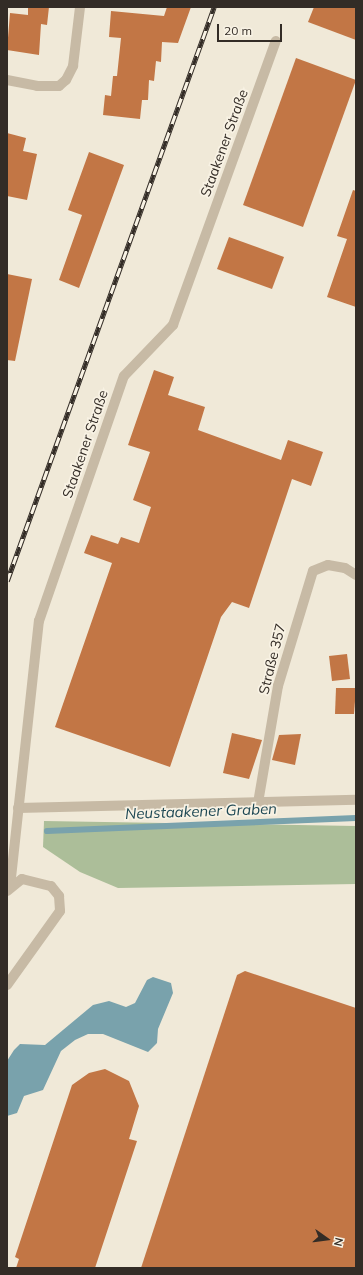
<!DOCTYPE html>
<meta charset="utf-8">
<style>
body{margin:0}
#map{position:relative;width:363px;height:1275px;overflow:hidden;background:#f0e9d8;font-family:Mulish,sans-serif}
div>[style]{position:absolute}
.green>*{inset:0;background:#acbe99}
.water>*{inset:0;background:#79a2ac}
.stream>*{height:6px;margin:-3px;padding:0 3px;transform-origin:3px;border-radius:3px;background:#79a2ac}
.building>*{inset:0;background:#c27645}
.lane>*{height:10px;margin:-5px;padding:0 5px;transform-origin:5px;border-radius:5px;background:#c7baa5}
.street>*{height:10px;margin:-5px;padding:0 5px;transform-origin:5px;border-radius:5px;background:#c7baa5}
.rail>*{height:4.5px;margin-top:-2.25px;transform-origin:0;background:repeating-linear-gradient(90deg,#f8f2e4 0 9px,#332c26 0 18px);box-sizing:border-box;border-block:1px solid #332c26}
span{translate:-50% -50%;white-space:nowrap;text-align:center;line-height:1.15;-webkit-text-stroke:3.5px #f8f2e4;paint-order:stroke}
.street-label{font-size:14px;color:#332c26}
.water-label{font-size:15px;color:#1d4753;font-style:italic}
.frame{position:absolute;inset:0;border:8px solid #332c26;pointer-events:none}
.north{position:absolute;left:307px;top:1219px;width:40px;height:40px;-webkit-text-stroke:3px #f8f2e4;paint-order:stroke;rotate:104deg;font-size:11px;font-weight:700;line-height:16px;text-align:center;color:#332c26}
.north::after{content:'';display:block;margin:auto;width:14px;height:18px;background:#332c26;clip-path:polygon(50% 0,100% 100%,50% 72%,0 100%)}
.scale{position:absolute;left:217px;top:24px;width:65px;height:18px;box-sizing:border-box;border:2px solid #332c26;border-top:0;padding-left:5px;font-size:12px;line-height:14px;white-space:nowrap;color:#332c26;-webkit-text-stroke:3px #f8f2e4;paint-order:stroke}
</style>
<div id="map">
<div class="green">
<i style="clip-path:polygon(44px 821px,356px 826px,356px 884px,118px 888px,80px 872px,43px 847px)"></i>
</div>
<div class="water">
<i style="clip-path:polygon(153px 977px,171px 983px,173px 993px,158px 1029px,157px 1043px,148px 1052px,103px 1034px,88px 1034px,75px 1040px,61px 1051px,43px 1090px,24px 1096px,17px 1113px,7px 1116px,7px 1061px,14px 1050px,20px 1044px,45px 1045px,93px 1005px,109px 1001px,126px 1007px,135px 1003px,147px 980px)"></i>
</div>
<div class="stream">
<i style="left:47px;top:831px;width:309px;rotate:-2.4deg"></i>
</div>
<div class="building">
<i style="clip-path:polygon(28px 7px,49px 7px,47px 25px,41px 24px,39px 55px,7px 50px,10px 13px,28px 15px)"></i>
<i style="clip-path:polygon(167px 7px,191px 7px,178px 43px,162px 42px,161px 62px,156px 61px,154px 81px,149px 80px,148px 100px,142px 100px,140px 119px,103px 115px,105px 95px,111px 96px,113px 76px,117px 76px,121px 38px,109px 37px,111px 11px,164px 16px)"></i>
<i style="clip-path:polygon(314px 7px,356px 7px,356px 40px,308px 22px)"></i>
<i style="clip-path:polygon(296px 58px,356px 80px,303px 227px,243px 205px)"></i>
<i style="clip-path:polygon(7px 133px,26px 138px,23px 151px,37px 154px,27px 200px,7px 196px)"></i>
<i style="clip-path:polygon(89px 152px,124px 165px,79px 288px,59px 280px,82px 215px,68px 210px)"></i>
<i style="clip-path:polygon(353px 190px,356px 191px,356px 307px,327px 297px,347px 239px,337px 236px)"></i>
<i style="clip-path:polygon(229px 237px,284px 257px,272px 289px,217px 269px)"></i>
<i style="clip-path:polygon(7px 274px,32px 279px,15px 361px,7px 360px)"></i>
<i style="clip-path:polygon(154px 370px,174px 377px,168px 395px,205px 407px,198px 430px,281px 460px,288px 440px,323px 452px,311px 486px,292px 479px,249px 608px,232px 602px,221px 617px,170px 767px,55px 727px,112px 563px,84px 553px,91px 535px,118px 544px,121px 537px,139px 543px,151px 507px,133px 500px,150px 452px,128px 445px)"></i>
<i style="clip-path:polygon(347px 654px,350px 679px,332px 681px,329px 656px)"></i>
<i style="clip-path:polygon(336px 688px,356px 688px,354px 714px,335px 714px)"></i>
<i style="clip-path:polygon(232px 733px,262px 740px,249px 779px,223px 773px)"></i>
<i style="clip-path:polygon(301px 734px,295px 765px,272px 760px,279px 735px)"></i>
<i style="clip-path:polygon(245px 971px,356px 1008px,356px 1268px,141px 1268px,237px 975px)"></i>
<i style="clip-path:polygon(105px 1069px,129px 1081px,139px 1106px,129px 1139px,137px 1141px,95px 1268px,16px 1268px,19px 1259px,15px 1257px,72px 1085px,89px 1073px)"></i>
</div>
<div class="lane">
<i style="left:258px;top:803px;width:119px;rotate:-80.3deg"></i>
<i style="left:278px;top:686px;width:120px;rotate:-73.1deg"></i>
<i style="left:313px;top:571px;width:16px;rotate:-22deg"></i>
<i style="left:328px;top:565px;width:17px;rotate:10deg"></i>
<i style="left:345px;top:568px;width:13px;rotate:32deg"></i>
<i style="left:18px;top:808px;width:338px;rotate:-1.4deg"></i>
<i style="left:10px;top:887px;width:268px;rotate:-83.8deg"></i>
<i style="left:39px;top:621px;width:259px;rotate:-70.9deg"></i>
<i style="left:124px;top:376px;width:71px;rotate:-46.1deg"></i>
<i style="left:173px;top:325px;width:302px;rotate:-70.1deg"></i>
</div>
<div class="street">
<i style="left:7px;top:80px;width:31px;rotate:11deg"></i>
<i style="left:37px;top:86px;width:22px"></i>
<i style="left:59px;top:86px;width:9px;rotate:-41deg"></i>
<i style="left:66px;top:80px;width:16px;rotate:-63deg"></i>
<i style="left:73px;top:66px;width:59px;rotate:-83.2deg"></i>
<i style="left:7px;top:891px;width:19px;rotate:-39deg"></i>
<i style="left:22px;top:879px;width:30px;rotate:14deg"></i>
<i style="left:51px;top:886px;width:13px;rotate:51deg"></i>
<i style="left:59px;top:896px;width:15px;rotate:86deg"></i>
<i style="left:60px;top:911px;width:91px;rotate:125.6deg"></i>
</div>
<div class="rail">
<i style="left:7px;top:581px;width:610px;rotate:-70.17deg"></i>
</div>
<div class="street-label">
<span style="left:224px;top:143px;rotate:-70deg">Staakener Straße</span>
<span style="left:85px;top:444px;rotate:-71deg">Staakener Straße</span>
<span style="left:272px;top:659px;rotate:-76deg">Straße 357</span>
</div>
<div class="water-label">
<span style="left:201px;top:811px;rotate:-2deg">Neustaakener Graben</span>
</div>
<div class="frame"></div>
<div class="north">N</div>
<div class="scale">20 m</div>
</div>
